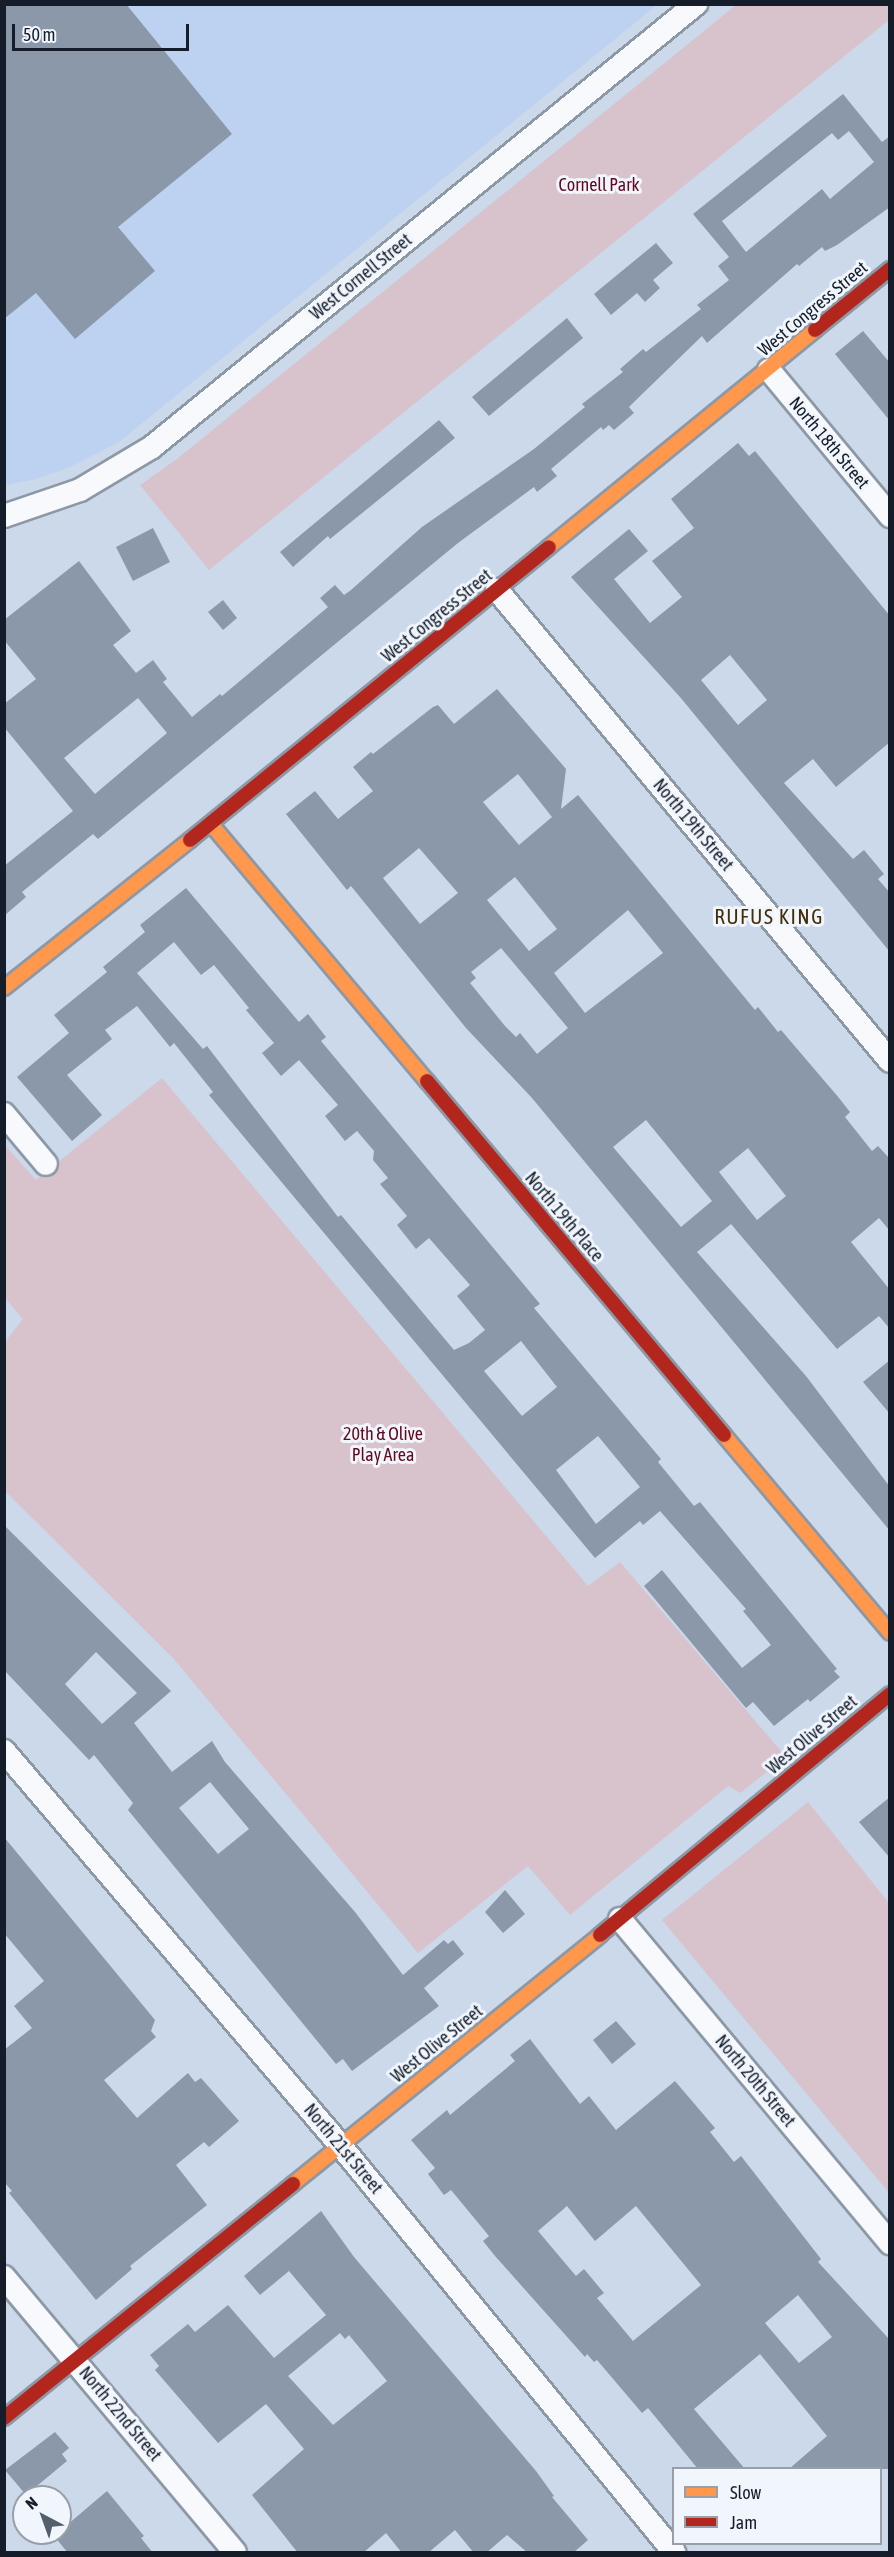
<!DOCTYPE html>
<style>
body{margin:0}
#map{position:relative;width:894px;height:2557px;overflow:hidden;background:#cbd9eb;font-family:"Asap Condensed",sans-serif}
div>[style]{position:absolute}
.built>*{inset:0;background:#bcd2f0}
.green>*{inset:0;background:#d8c2cc}
.building>*{inset:0;background:#8b98aa}
.roads{filter:drop-shadow(2px 0 #8d98a5) drop-shadow(-2px 0 #8d98a5) drop-shadow(0 2px #8d98a5) drop-shadow(0 -2px #8d98a5)}
.street>*{height:22px;margin:-11px;padding:0 11px;transform-origin:11px;border-radius:11px;background:#f7f9fc}
.slow>*{height:14px;margin:-7px;padding:0 7px;transform-origin:7px;border-radius:7px;background:#ff974d}
.jam>*{height:14px;margin:-7px;padding:0 7px;transform-origin:7px;border-radius:7px;background:#b3261e}
span{translate:-50% -50%;white-space:nowrap;text-align:center;line-height:1.15;-webkit-text-stroke:6px #f1f6fd;paint-order:stroke}
.park-label{font-size:18px;color:#61091d}
.street-label{font-size:18px;color:#141d29}
.quarter-label{font-size:21px;color:#432d08;letter-spacing:1.5px}
.frame{position:absolute;inset:0;border:6px solid #141d29;pointer-events:none}
.legend{position:absolute;left:672px;top:2467px;width:210px;height:78px;box-sizing:border-box;background:#f1f6fd;border:2px solid #999fa8;margin:0;padding:8px 10px;list-style:none;font-size:18px;color:#141d29}
.legend li{display:flex;align-items:center;gap:12px;height:30px}
.legend b{width:30px;border:2px solid #999fa8}
.north{position:absolute;left:12px;top:2485px;width:60px;height:60px;box-sizing:border-box;background:#f1f6fd;border:2px solid #999fa8;border-radius:50%;rotate:319deg;font-size:16px;font-weight:700;line-height:24px;text-align:center;color:#141d29}
.north::after{content:'';display:block;margin:auto;width:21px;height:27px;background:#545f6d;clip-path:polygon(50% 0,100% 100%,50% 72%,0 100%)}
.scale{position:absolute;left:12px;top:24px;width:177px;height:27px;box-sizing:border-box;border:3px solid #141d29;border-top:0;padding-left:8px;font-size:18px;line-height:21px;white-space:nowrap;color:#141d29;-webkit-text-stroke:4px #f1f6fd;paint-order:stroke}
</style>
<div id="map">
<div class="built">
<i style="clip-path:polygon(4px 5px,657px 5px,119px 442px,72px 466px,37px 479px,5px 485px)"></i>
</div>
<div class="green">
<i style="clip-path:polygon(736px 5px,889px 5px,889px 20px,209px 570px,140px 485px,177px 459px)"></i>
<i style="clip-path:polygon(162px 1078px,588px 1586px,620px 1562px,786px 1757px,740px 1793px,728px 1786px,570px 1915px,528px 1866px,418px 1953px,173px 1658px,5px 1491px,5px 1342px,23px 1319px,5px 1298px,4px 1144px,36px 1180px)"></i>
<i style="clip-path:polygon(808px 1802px,889px 1903px,889px 2193px,662px 1920px)"></i>
</div>
<div class="building">
<i style="clip-path:polygon(4px 4px,126px 4px,232px 134px,118px 227px,155px 271px,75px 339px,36px 293px,4px 319px)"></i>
<i style="clip-path:polygon(evenodd,843px 94px,882px 142px,890px 136px,890px 207px,837px 245px,825px 251px,822px 247px,799px 266px,797px 264px,707px 343px,702px 336px,634px 402px,629px 407px,634px 413px,614px 430px,609px 425px,603px 430px,601px 427px,551px 469px,557px 476px,537px 492px,534px 487px,458px 543px,98px 839px,93px 834px,22px 892px,26px 897px,4px 916px,4px 866px,73px 811px,4px 727px,4px 704px,36px 679px,4px 640px,4px 620px,79px 561px,131px 631px,113px 645px,136px 673px,153px 660px,167px 679px,163px 682px,192px 717px,220px 694px,222px 696px,328px 607px,320px 598px,335px 585px,344px 595px,351px 590px,422px 527px,534px 449px,585px 407px,582px 404px,623px 372px,620px 369px,643px 349px,646px 352px,701px 309px,697px 305px,729px 280px,718px 266px,729px 257px,693px 214px,843px 94px,849px 131px,874px 162px,830px 199px,822px 189px,746px 252px,722px 221px,832px 133px,838px 140px,849px 131px,843px 94px,138px 698px,167px 733px,95px 794px,64px 758px,138px 698px)"></i>
<i style="clip-path:polygon(656px 243px,673px 263px,653px 280px,660px 288px,645px 302px,637px 293px,611px 315px,594px 294px)"></i>
<i style="clip-path:polygon(567px 318px,583px 338px,489px 416px,472px 397px)"></i>
<i style="clip-path:polygon(863px 331px,890px 363px,890px 421px,835px 354px)"></i>
<i style="clip-path:polygon(439px 420px,455px 438px,330px 539px,328px 536px,293px 567px,280px 552px)"></i>
<i style="clip-path:polygon(evenodd,738px 443px,749px 456px,755px 451px,890px 616px,890px 742px,836px 787px,813px 759px,784px 783px,853px 859px,864px 850px,884px 874px,878px 879px,890px 893px,890px 952px,680px 697px,571px 577px,629px 529px,648px 551px,614px 579px,650px 623px,682px 597px,652px 561px,694px 528px,671px 499px,738px 443px,730px 655px,767px 700px,738px 725px,701px 680px,730px 655px)"></i>
<i style="clip-path:polygon(153px 528px,170px 562px,133px 581px,116px 547px)"></i>
<i style="clip-path:polygon(223px 600px,237px 618px,223px 630px,208px 612px)"></i>
<i style="clip-path:polygon(evenodd,497px 689px,566px 769px,561px 809px,578px 795px,755px 1010px,758px 1007px,778px 1032px,781px 1030px,839px 1098px,850px 1112px,845px 1117px,872px 1151px,878px 1146px,890px 1159px,890px 1231px,879px 1218px,851px 1242px,890px 1290px,890px 1329px,879px 1316px,837px 1349px,731px 1224px,697px 1252px,806px 1376px,890px 1487px,890px 1531px,532px 1098px,466px 1028px,351px 886px,347px 890px,286px 814px,315px 791px,338px 819px,373px 791px,353px 767px,371px 752px,373px 754px,433px 707px,438px 705px,454px 724px,497px 689px,518px 774px,552px 817px,519px 845px,483px 802px,518px 774px,497px 689px,419px 848px,458px 893px,420px 924px,383px 878px,419px 848px,497px 689px,515px 877px,557px 929px,529px 951px,487px 900px,515px 877px,497px 689px,628px 910px,663px 953px,585px 1013px,554px 973px,628px 910px,497px 689px,501px 948px,568px 1028px,537px 1054px,520px 1033px,516px 1037px,505px 1026px,470px 983px,476px 978px,471px 972px,501px 948px,497px 689px,646px 1120px,712px 1201px,681px 1227px,613px 1147px,646px 1120px,497px 689px,748px 1148px,786px 1196px,757px 1220px,719px 1172px,748px 1148px)"></i>
<i style="clip-path:polygon(evenodd,186px 888px,299px 1022px,308px 1014px,326px 1037px,321px 1041px,540px 1304px,534px 1308px,661px 1459px,658px 1462px,694px 1506px,700px 1502px,837px 1669px,834px 1671px,840px 1677px,810px 1702px,808px 1699px,774px 1726px,753px 1702px,746px 1708px,644px 1586px,662px 1570px,742px 1668px,771px 1645px,743px 1611px,746px 1609px,660px 1511px,643px 1525px,640px 1521px,595px 1558px,209px 1095px,213px 1092px,174px 1043px,170px 1047px,137px 1006px,105px 1030px,112px 1039px,67px 1075px,102px 1115px,72px 1141px,17px 1077px,69px 1033px,54px 1015px,107px 972px,103px 967px,145px 932px,140px 925px,186px 888px,174px 942px,201px 975px,214px 965px,249px 1008px,246px 1010px,274px 1043px,262px 1053px,281px 1076px,299px 1060px,338px 1105px,325px 1116px,345px 1141px,357px 1131px,374px 1151px,373px 1160px,388px 1178px,380px 1184px,407px 1216px,397px 1225px,416px 1249px,429px 1238px,470px 1285px,457px 1296px,485px 1330px,469px 1343px,454px 1350px,341px 1215px,338px 1217px,207px 1046px,203px 1049px,137px 973px,174px 942px,186px 888px,521px 1341px,557px 1387px,522px 1416px,484px 1371px,521px 1341px,186px 888px,598px 1436px,640px 1487px,596px 1524px,556px 1470px,598px 1436px)"></i>
<i style="clip-path:polygon(890px 1360px,890px 1414px,863px 1382px)"></i>
<i style="clip-path:polygon(evenodd,4px 1525px,171px 1691px,134px 1723px,172px 1772px,212px 1741px,225px 1762px,355px 1912px,403px 1975px,444px 1940px,448px 1944px,453px 1940px,464px 1954px,424px 1988px,439px 2006px,352px 2071px,343px 2059px,336px 2064px,128px 1810px,133px 1803px,94px 1755px,89px 1760px,4px 1670px,4px 1525px,96px 1652px,137px 1693px,102px 1724px,65px 1684px,96px 1652px,4px 1525px,210px 1782px,249px 1829px,218px 1854px,179px 1808px,210px 1782px)"></i>
<i style="clip-path:polygon(890px 1797px,890px 1858px,859px 1822px)"></i>
<i style="clip-path:polygon(4px 1837px,155px 2020px,151px 2031px,156px 2037px,104px 2080px,137px 2118px,188px 2073px,195px 2082px,201px 2078px,239px 2121px,209px 2147px,204px 2142px,176px 2165px,207px 2205px,130px 2266px,132px 2269px,96px 2300px,9px 2193px,12px 2191px,4px 2182px,4px 2050px,32px 2028px,14px 2006px,44px 1981px,4px 1933px)"></i>
<i style="clip-path:polygon(505px 1890px,525px 1914px,503px 1933px,485px 1912px)"></i>
<i style="clip-path:polygon(616px 2021px,636px 2044px,612px 2064px,593px 2040px)"></i>
<i style="clip-path:polygon(evenodd,530px 2039px,580px 2104px,589px 2096px,616px 2130px,675px 2081px,715px 2128px,710px 2132px,734px 2162px,741px 2156px,821px 2259px,818px 2262px,890px 2340px,890px 2469px,789px 2469px,827px 2436px,760px 2354px,694px 2409px,745px 2469px,698px 2469px,648px 2408px,642px 2413px,597px 2360px,594px 2362px,587px 2354px,585px 2357px,495px 2256px,483px 2241px,489px 2236px,451px 2190px,444px 2195px,428px 2174px,435px 2168px,411px 2140px,447px 2110px,450px 2115px,515px 2061px,510px 2055px,530px 2039px,567px 2206px,595px 2241px,636px 2206px,701px 2285px,633px 2341px,597px 2298px,604px 2293px,584px 2269px,576px 2276px,538px 2231px,567px 2206px,530px 2039px,798px 2295px,832px 2337px,799px 2363px,765px 2323px,798px 2295px)"></i>
<i style="clip-path:polygon(evenodd,321px 2211px,354px 2257px,536px 2471px,554px 2496px,552px 2497px,588px 2540px,573px 2553px,528px 2553px,507px 2535px,486px 2553px,474px 2553px,455px 2530px,428px 2553px,402px 2553px,386px 2533px,363px 2553px,298px 2553px,252px 2495px,304px 2449px,266px 2404px,218px 2443px,155px 2370px,159px 2366px,150px 2355px,188px 2324px,195px 2332px,228px 2305px,274px 2358px,326px 2315px,289px 2271px,260px 2295px,244px 2276px,321px 2211px,340px 2333px,345px 2339px,349px 2335px,387px 2381px,333px 2425px,288px 2376px,340px 2333px)"></i>
<i style="clip-path:polygon(55px 2432px,69px 2448px,62px 2454px,67px 2461px,26px 2495px,5px 2470px)"></i>
<i style="clip-path:polygon(107px 2491px,144px 2536px,141px 2538px,153px 2553px,68px 2553px,54px 2536px)"></i>
</div>
<div class="roads">
<div class="street">
<i style="left:769px;top:370px;width:190px;rotate:50.3deg"></i>
<i style="left:4px;top:516px;width:80px;rotate:-18.9deg"></i>
<i style="left:80px;top:490px;width:84px;rotate:-30.8deg"></i>
<i style="left:152px;top:447px;width:702px;rotate:-39.16deg"></i>
<i style="left:497px;top:590px;width:613px;rotate:50.16deg"></i>
<i style="left:4px;top:1114px;width:65px;rotate:50deg"></i>
<i style="left:4px;top:1751px;width:518px;rotate:49.54deg"></i>
<i style="left:340px;top:2145px;width:527px;rotate:50.63deg"></i>
<i style="left:620px;top:1919px;width:422px;rotate:50.2deg"></i>
<i style="left:4px;top:2277px;width:359px;rotate:50deg"></i>
</div>
<div class="slow">
<i style="left:549px;top:547px;width:343px;rotate:-39.2deg"></i>
<i style="left:211px;top:824px;width:336px;rotate:50deg"></i>
<i style="left:4px;top:988px;width:238px;rotate:-38.5deg"></i>
<i style="left:724px;top:1435px;width:258px;rotate:50deg"></i>
<i style="left:293px;top:2184px;width:395px;rotate:-39deg"></i>
</div>
<div class="jam">
<i style="left:815px;top:330px;width:97px;rotate:-39.1deg"></i>
<i style="left:190px;top:840px;width:463px;rotate:-39.2deg"></i>
<i style="left:427px;top:1081px;width:462px;rotate:50deg"></i>
<i style="left:600px;top:1935px;width:377px;rotate:-39.7deg"></i>
<i style="left:4px;top:2418px;width:372px;rotate:-39deg"></i>
</div>
</div>
<div class="park-label">
<span style="left:599px;top:185px">Cornell Park</span>
<span style="left:383px;top:1445px">20th &amp; Olive<br>Play Area</span>
</div>
<div class="street-label">
<span style="left:361px;top:277px;rotate:-39deg">West Cornell Street</span>
<span style="left:813px;top:309px;rotate:-40deg">West Congress Street</span>
<span style="left:829px;top:443px;rotate:50deg">North 18th Street</span>
<span style="left:437px;top:616px;rotate:-39deg">West Congress Street</span>
<span style="left:693px;top:825px;rotate:50deg">North 19th Street</span>
<span style="left:564px;top:1217px;rotate:50deg">North 19th Place</span>
<span style="left:812px;top:1735px;rotate:-40deg">West Olive Street</span>
<span style="left:437px;top:2044px;rotate:-39deg">West Olive Street</span>
<span style="left:755px;top:2081px;rotate:50deg">North 20th Street</span>
<span style="left:343px;top:2149px;rotate:50deg">North 21st Street</span>
<span style="left:120px;top:2414px;rotate:50deg">North 22nd Street</span>
</div>
<div class="quarter-label">
<span style="left:769px;top:916px">RUFUS KING</span>
</div>
<div class="frame"></div>
<ul class="legend">
<li><b style="height:8px;background:#ff974d"></b>Slow</li>
<li><b style="height:8px;background:#b3261e"></b>Jam</li>
</ul>
<div class="north">N</div>
<div class="scale">50 m</div>
</div>
